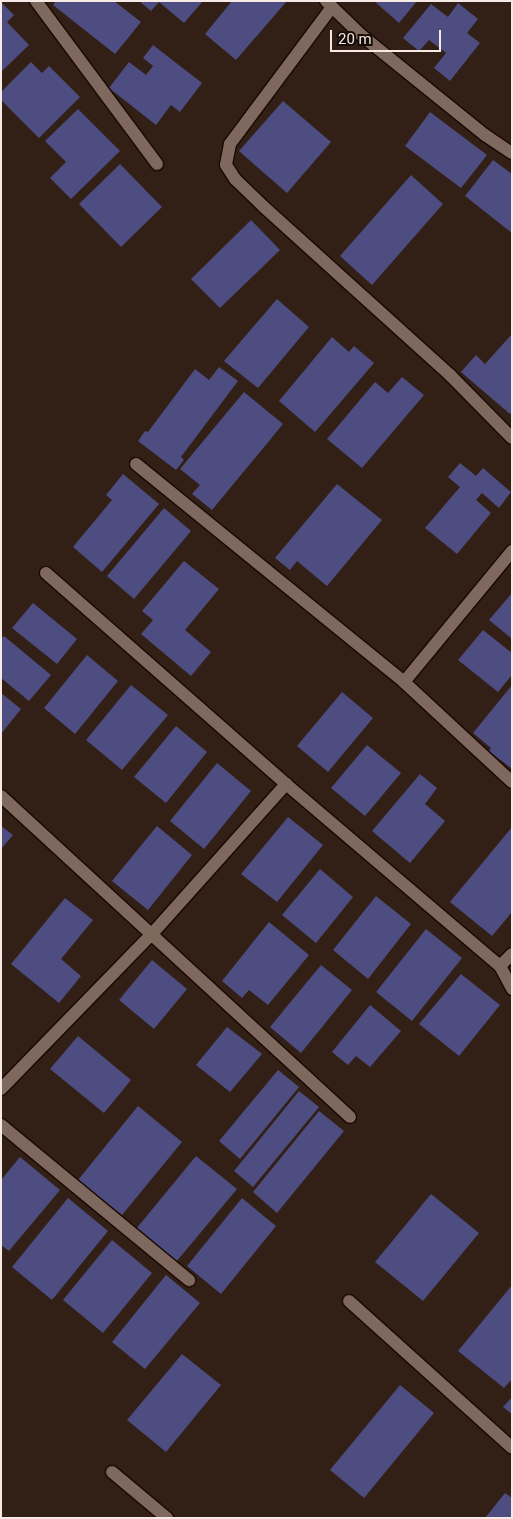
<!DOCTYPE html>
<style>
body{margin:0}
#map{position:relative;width:513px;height:1519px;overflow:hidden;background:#321f15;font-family:Roboto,sans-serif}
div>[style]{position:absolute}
.building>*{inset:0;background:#4d4d81}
.roads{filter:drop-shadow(1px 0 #190902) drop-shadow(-1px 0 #190902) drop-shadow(0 1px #190902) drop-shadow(0 -1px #190902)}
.minor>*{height:12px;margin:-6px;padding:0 6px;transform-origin:6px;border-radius:6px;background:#7f685d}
span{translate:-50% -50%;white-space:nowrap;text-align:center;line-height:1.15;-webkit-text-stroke:4.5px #140b07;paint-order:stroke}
.frame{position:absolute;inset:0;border:2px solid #f7e9e3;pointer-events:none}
.scale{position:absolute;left:330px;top:30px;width:111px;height:22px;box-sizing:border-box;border:2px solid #f7e9e3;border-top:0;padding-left:6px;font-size:15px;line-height:18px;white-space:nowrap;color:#f7e9e3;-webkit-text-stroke:4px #140b07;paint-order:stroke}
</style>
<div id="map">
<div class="building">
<i style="clip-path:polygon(56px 1px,114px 1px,141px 22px,115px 54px,53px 5px)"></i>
<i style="clip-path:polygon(139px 1px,203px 1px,184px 23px,159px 2px,151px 11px)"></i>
<i style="clip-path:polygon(232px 1px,287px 1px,236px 60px,205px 34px)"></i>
<i style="clip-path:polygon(374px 1px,417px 1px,399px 23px)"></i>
<i style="clip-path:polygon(1px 2px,14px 15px,7px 22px,29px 45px,1px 72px)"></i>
<i style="clip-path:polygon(458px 3px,478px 19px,467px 33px,480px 43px,450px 81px,434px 68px,446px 53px,429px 40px,419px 51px,403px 38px,431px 4px,448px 17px)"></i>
<i style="clip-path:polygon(153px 45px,202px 83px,180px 112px,171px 105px,156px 125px,109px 88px,129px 62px,146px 75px,153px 66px,143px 58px)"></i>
<i style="clip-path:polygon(31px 62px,42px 73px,49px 66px,80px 97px,39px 138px,1px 100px,1px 92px)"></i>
<i style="clip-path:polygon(283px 101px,331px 142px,287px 193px,239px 151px)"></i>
<i style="clip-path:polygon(78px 109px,120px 151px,71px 199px,50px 178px,66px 162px,45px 141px)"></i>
<i style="clip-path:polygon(430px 112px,487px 155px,461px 188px,405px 146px)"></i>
<i style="clip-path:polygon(493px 160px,512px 174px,512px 233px,465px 196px)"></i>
<i style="clip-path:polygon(120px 164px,162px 207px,121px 247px,79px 204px)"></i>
<i style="clip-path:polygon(411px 175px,443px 204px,372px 285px,340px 256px)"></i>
<i style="clip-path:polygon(251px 220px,280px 250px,220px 308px,191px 279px)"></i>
<i style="clip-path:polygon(277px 299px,309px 327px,258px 388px,224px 361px)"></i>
<i style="clip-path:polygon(512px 334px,512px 412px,510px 414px,461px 372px,476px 355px,485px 364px)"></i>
<i style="clip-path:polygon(332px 337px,349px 352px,354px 346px,374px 363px,315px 432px,279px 401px)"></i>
<i style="clip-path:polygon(219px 367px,238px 381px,181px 457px,184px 460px,176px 470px,138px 441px,145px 431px,148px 432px,195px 369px,209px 380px)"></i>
<i style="clip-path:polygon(402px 377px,424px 395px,362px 468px,327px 439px,375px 382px,388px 393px)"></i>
<i style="clip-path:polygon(244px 392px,283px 424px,212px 510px,192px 494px,200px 485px,180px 469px)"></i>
<i style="clip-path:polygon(460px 463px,476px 476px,483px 468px,511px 492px,499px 508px,482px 493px,476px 500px,491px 513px,457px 554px,425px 528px,460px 487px,448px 477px)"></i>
<i style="clip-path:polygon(123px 474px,159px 504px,102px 572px,73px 547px,112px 500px,106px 495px)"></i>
<i style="clip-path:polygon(337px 484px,382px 520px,327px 586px,297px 561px,290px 570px,275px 558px)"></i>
<i style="clip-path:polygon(164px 508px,191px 531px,134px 599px,107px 576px)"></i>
<i style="clip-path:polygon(184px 561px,219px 589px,185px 630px,211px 652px,191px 676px,141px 634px,153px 620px,142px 611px)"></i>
<i style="clip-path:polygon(512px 593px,512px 639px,489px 620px)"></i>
<i style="clip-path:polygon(33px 603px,77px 639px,57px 664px,12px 628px)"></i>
<i style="clip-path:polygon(483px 630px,512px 653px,512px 675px,498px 692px,458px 660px)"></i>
<i style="clip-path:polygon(4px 636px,51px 675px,29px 701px,1px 678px,1px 639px)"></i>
<i style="clip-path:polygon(87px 655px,118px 681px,75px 734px,44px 708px)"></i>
<i style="clip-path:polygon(131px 685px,168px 715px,122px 770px,86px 740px)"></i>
<i style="clip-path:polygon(512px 685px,512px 769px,489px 751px,491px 748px,473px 733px)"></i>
<i style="clip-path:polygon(342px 692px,373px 718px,328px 772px,297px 746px)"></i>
<i style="clip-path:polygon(1px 693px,21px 709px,1px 734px)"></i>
<i style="clip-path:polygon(176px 726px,207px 752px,166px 803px,134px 777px)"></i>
<i style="clip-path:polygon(367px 745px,401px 773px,365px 816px,331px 788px)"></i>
<i style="clip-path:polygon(217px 763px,251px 791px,204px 849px,170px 821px)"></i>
<i style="clip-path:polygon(420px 774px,437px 788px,425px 804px,445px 821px,410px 863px,372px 831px)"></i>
<i style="clip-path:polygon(288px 817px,323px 845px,277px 902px,241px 874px)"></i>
<i style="clip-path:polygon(1px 826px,13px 835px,1px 849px)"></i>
<i style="clip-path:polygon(157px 826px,192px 855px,148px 910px,112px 881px)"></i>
<i style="clip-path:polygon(512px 827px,512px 912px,492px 936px,450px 902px)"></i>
<i style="clip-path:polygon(320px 869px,353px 897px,316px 943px,282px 915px)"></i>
<i style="clip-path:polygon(376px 896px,411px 924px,368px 979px,333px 950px)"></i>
<i style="clip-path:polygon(65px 898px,93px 920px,61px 959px,81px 976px,59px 1003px,11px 964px)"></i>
<i style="clip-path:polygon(269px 922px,309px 955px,268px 1005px,249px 990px,242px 998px,222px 981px)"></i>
<i style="clip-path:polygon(426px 929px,462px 958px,412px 1021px,376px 992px)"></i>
<i style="clip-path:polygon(152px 960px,187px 989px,154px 1029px,119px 1000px)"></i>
<i style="clip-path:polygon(321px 965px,352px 990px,301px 1053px,270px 1027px)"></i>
<i style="clip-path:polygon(461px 974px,500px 1005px,459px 1056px,419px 1024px)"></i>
<i style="clip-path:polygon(370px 1005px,401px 1031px,370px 1067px,356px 1056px,348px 1065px,332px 1052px)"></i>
<i style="clip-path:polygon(227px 1027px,262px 1054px,230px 1092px,196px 1065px)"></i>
<i style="clip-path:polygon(78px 1036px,131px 1080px,104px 1113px,50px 1069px)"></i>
<i style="clip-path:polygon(278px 1070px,299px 1087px,240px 1159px,219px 1141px)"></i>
<i style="clip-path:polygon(299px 1091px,319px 1107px,253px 1187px,234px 1171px)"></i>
<i style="clip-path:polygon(138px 1106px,182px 1142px,122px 1215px,78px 1180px)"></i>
<i style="clip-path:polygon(319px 1111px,344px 1131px,277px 1213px,253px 1192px)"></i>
<i style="clip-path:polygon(196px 1156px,237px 1189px,176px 1262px,136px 1229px)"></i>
<i style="clip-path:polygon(20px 1157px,60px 1190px,9px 1251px,1px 1245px,1px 1180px)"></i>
<i style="clip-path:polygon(431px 1194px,479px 1233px,423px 1301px,375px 1262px)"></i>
<i style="clip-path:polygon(68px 1198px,108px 1231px,52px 1300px,12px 1267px)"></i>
<i style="clip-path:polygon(242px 1198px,276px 1226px,221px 1294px,187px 1266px)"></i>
<i style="clip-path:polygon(112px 1240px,152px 1273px,103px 1333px,63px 1300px)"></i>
<i style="clip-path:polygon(166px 1275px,200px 1303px,145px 1369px,112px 1342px)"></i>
<i style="clip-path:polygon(512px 1285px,512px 1379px,504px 1388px,458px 1351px)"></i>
<i style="clip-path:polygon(182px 1354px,221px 1385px,166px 1452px,127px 1420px)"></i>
<i style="clip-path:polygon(400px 1385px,434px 1413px,364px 1498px,330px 1470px)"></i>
<i style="clip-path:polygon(512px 1397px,512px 1414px,503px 1407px)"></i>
<i style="clip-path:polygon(505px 1493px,512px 1498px,512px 1518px,485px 1518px)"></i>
</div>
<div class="roads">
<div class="minor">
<i style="left:36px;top:1px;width:203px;rotate:53.4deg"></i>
<i style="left:326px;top:1px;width:49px;rotate:44.2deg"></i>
<i style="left:361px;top:35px;width:159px;rotate:38.9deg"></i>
<i style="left:485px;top:135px;width:32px;rotate:34deg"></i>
<i style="left:332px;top:7px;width:171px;rotate:126.7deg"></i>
<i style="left:230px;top:144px;width:21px;rotate:101deg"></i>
<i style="left:226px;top:165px;width:17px;rotate:57deg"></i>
<i style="left:235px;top:179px;width:40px;rotate:44deg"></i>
<i style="left:264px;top:207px;width:251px;rotate:42.1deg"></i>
<i style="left:450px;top:375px;width:88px;rotate:45.5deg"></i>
<i style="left:136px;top:464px;width:345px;rotate:39.1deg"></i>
<i style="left:404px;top:682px;width:147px;rotate:42.8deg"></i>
<i style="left:46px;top:573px;width:320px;rotate:41.3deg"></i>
<i style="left:286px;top:784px;width:281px;rotate:40.4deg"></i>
<i style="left:500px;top:966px;width:26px;rotate:62deg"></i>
<i style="left:404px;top:682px;width:170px;rotate:-50.5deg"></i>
<i style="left:1px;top:796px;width:474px;rotate:42.6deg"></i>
<i style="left:500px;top:966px;width:17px;rotate:-45deg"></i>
<i style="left:1px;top:1089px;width:215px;rotate:-45.8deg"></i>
<i style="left:151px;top:935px;width:203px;rotate:-48.2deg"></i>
<i style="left:1px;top:1125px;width:244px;rotate:39.5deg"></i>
<i style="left:349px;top:1301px;width:219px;rotate:42deg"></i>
<i style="left:112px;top:1472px;width:72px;rotate:39.9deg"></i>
</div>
</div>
<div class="frame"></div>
<div class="scale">20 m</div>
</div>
